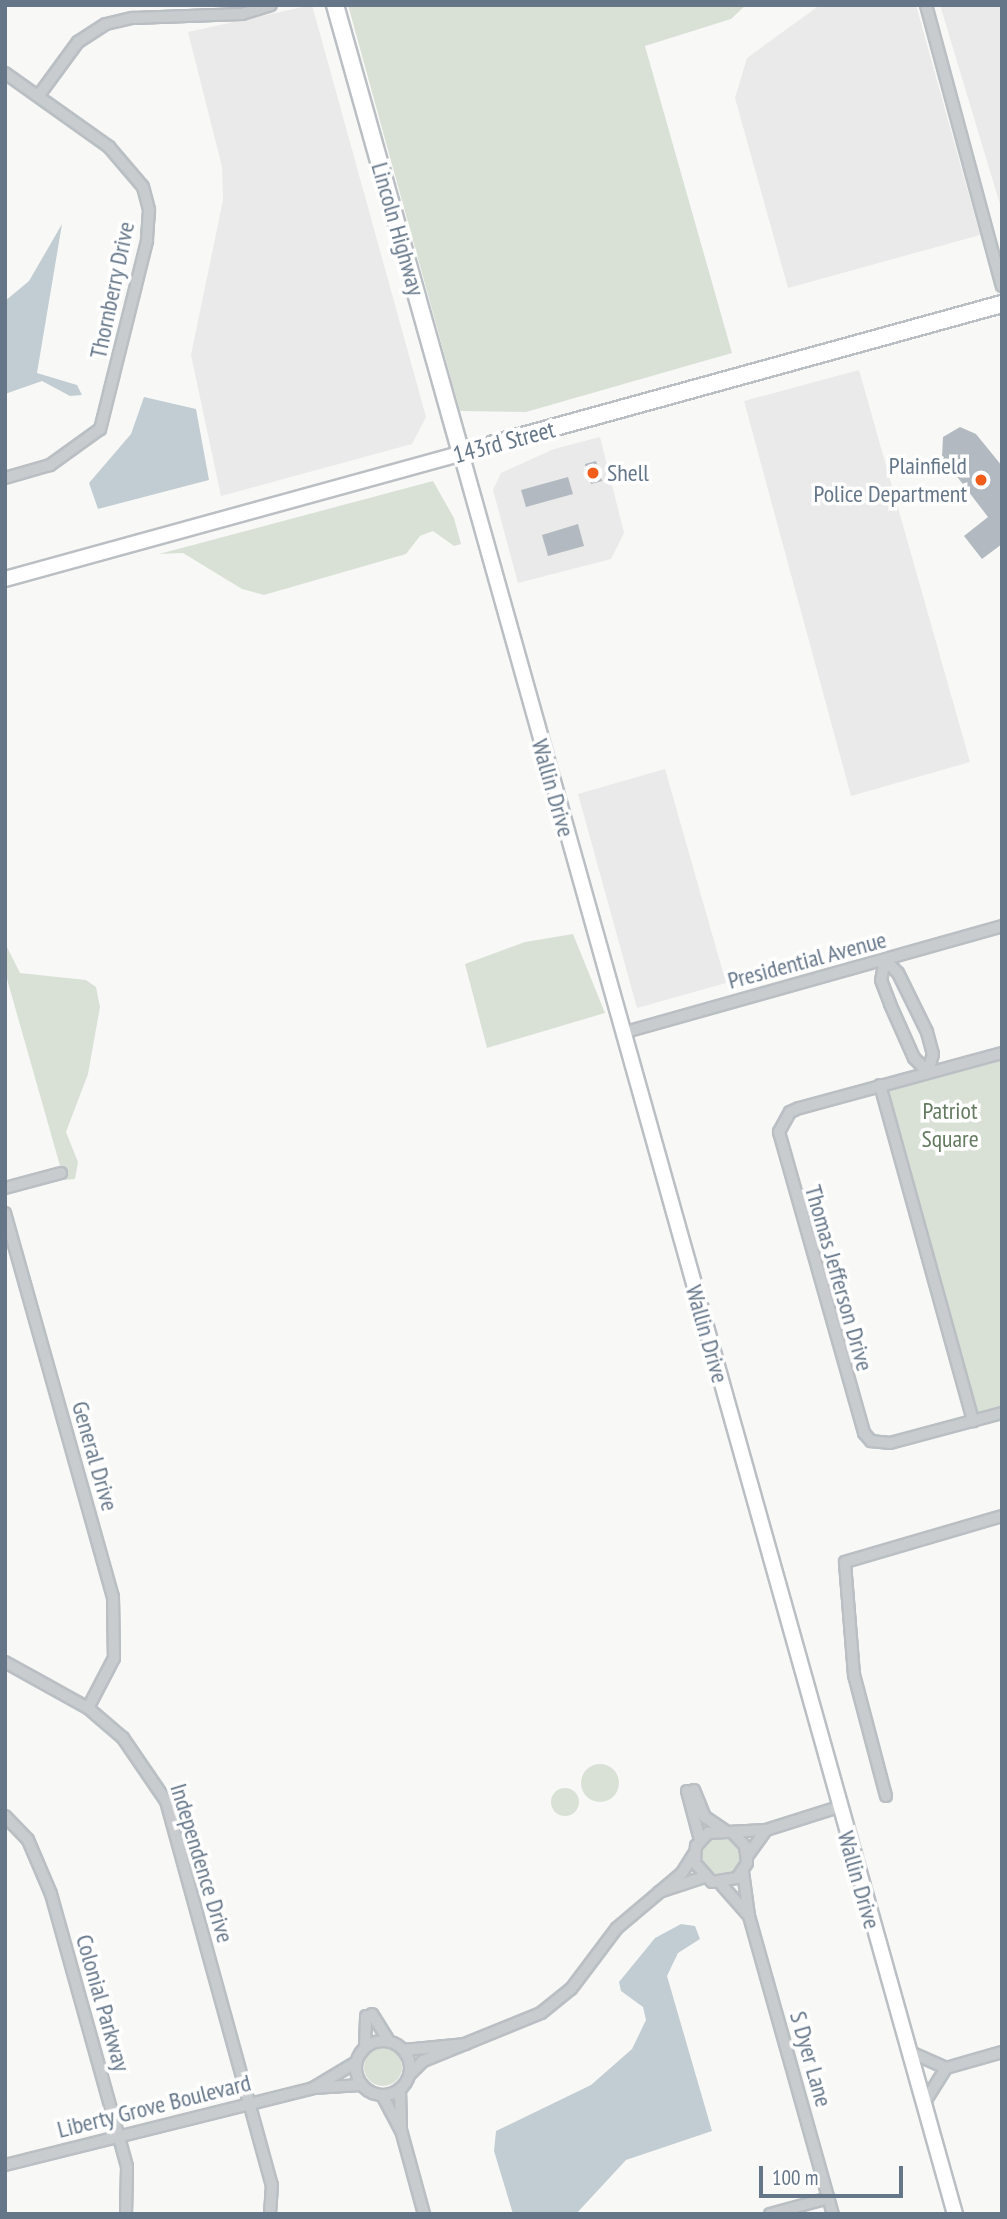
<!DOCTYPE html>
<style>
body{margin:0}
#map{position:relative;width:1007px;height:2219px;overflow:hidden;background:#f8f9f6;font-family:"PT Sans Narrow",sans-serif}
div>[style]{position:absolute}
.built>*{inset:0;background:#e9eae9}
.green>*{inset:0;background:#d9e1d6}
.round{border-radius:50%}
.water>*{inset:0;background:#c2cdd3}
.building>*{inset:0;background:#b2b9c0}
.roads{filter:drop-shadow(2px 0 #babfc4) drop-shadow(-2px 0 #babfc4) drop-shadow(0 2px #babfc4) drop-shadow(0 -2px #babfc4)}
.street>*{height:10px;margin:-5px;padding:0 5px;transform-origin:5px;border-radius:5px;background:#c8cccf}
.street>.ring{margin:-5px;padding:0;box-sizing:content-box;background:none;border:10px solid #c8cccf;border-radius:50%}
.secondary>*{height:14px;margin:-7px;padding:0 7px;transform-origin:7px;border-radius:7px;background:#fff}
.primary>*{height:16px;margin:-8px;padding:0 8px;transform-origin:8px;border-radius:8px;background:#fff}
.dots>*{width:19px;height:19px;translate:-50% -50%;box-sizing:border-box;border:4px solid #fff;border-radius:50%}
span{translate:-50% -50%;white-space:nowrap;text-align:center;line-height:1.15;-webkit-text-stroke:7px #fff;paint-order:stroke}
.street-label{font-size:24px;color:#657689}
.poi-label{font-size:24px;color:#657689}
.right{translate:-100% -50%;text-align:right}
.left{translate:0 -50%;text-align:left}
.park-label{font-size:24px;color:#647a60}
.frame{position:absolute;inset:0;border:7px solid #657689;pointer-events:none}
.scale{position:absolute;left:759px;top:2166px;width:144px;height:32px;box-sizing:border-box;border:4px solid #657689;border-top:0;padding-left:9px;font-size:21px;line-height:24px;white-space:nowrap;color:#657689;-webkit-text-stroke:5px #fff;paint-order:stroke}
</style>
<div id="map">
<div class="built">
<i style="clip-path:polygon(312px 5px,426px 417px,412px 444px,221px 496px,191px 355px,223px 200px,222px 167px,188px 32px)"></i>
<i style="clip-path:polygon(820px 5px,916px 5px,980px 235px,788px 288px,735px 98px,747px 58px)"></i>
<i style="clip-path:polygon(940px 5px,1002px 5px,1002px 211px)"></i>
<i style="clip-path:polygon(859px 370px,970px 762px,851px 796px,744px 401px)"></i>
<i style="clip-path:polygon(600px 437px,624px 533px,611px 559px,518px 583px,493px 490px,501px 473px,554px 449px)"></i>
<i style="clip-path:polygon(665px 769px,726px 983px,637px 1008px,578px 794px)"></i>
</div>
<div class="green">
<i style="clip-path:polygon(348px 5px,746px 5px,731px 19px,645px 46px,732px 353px,526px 412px,460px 411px)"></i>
<i style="clip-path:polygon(433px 481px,454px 518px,461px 544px,454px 546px,433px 531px,420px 536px,406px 554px,264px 595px,242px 589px,183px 553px,159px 554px)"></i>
<i style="clip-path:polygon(573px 934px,605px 1013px,487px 1048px,465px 964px,525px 942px)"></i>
<i style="clip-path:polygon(5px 943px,20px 973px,86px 980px,96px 987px,100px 1007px,88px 1074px,66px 1132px,78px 1162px,75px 1179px,64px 1180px,5px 972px)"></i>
<i style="clip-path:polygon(1002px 1056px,1002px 1406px,976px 1413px,885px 1088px)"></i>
<i class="round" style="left:581px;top:1764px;width:38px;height:38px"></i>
<i class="round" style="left:551px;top:1788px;width:28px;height:28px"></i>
<i class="round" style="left:702px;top:1837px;width:38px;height:38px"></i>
<i class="round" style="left:364px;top:2048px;width:38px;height:38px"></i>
</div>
<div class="water">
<i style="clip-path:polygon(62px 224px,37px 373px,77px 385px,82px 395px,70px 396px,42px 381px,5px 394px,5px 301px,29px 281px)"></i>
<i style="clip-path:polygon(144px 397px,196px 409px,209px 480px,98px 509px,89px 483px,131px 434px)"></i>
<i style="clip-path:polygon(681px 1924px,695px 1926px,700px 1939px,678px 1953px,667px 1976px,712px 2131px,626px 2160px,576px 2214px,513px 2214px,494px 2151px,496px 2131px,591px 2085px,632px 2049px,646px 2020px,643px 2007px,621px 1991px,619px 1982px,655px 1938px)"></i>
</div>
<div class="building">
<i style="clip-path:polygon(960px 427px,976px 434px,1002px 466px,1002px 544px,982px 559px,964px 536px,988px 517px,942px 457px,943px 437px)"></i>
<i style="clip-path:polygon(596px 461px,602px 481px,591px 484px,585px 464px)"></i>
<i style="clip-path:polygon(568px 477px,573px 494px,526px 507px,521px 490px)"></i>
<i style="clip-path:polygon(578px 524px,584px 546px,548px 556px,542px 535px)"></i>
</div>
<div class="roads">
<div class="street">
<i style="left:926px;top:5px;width:291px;rotate:74.9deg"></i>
<i style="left:5px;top:73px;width:128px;rotate:35.4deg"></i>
<i style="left:109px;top:147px;width:52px;rotate:49.6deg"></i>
<i style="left:143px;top:187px;width:24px;rotate:75deg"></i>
<i style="left:149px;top:210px;width:31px;rotate:94deg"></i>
<i style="left:147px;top:241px;width:194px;rotate:104deg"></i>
<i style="left:100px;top:429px;width:62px;rotate:144.2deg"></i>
<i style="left:50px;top:465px;width:47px;rotate:163.9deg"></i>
<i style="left:39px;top:95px;width:66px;rotate:-53.7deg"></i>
<i style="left:78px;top:42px;width:33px;rotate:-33deg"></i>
<i style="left:106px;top:24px;width:28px;rotate:-13deg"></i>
<i style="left:133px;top:18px;width:109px;rotate:-2.1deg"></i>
<i style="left:242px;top:14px;width:30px;rotate:-17deg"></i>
<i style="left:885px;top:960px;width:18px;rotate:45deg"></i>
<i style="left:898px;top:973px;width:66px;rotate:63.8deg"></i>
<i style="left:927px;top:1032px;width:23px;rotate:75deg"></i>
<i style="left:933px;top:1054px;width:19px;rotate:106deg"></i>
<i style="left:885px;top:960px;width:20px;rotate:101deg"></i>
<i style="left:881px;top:980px;width:26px;rotate:69deg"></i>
<i style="left:890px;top:1004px;width:59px;rotate:66deg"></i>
<i style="left:914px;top:1058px;width:20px;rotate:45deg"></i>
<i style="left:622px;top:1033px;width:395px;rotate:-15.7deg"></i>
<i style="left:1002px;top:1053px;width:210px;rotate:164.8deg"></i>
<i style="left:799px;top:1108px;width:10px;rotate:156deg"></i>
<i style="left:790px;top:1112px;width:23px;rotate:119deg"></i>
<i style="left:779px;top:1132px;width:313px;rotate:74.2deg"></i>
<i style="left:864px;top:1433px;width:11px;rotate:49deg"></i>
<i style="left:871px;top:1441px;width:19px;rotate:6deg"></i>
<i style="left:890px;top:1443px;width:116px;rotate:-15deg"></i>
<i style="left:880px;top:1085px;width:349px;rotate:74.5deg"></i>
<i style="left:5px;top:1188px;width:58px;rotate:-15deg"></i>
<i style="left:5px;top:1213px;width:399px;rotate:74.3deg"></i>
<i style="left:113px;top:1597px;width:61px;rotate:89.1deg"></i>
<i style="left:114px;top:1658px;width:56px;rotate:117.5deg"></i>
<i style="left:5px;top:1662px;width:95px;rotate:29deg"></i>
<i style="left:88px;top:1708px;width:46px;rotate:40.6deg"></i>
<i style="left:123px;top:1738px;width:76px;rotate:55.7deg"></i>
<i style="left:166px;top:1801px;width:398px;rotate:74.6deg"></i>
<i style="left:272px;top:2185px;width:29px;rotate:94deg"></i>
<i style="left:694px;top:1790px;width:29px;rotate:68deg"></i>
<i style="left:705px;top:1817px;width:23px;rotate:34deg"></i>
<i style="left:687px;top:1791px;width:51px;rotate:75.1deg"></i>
<i style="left:886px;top:1796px;width:125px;rotate:-104.8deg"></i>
<i style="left:854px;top:1675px;width:113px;rotate:-94.6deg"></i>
<i style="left:845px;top:1562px;width:164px;rotate:-16.3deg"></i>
<i style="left:5px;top:1816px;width:33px;rotate:46deg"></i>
<i style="left:28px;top:1840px;width:59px;rotate:66.9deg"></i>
<i style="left:51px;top:1894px;width:283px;rotate:74.4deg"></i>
<i style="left:127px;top:2167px;width:47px;rotate:91.2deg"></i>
<i style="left:733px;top:1833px;width:18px;rotate:47deg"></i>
<i style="left:745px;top:1846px;width:17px;rotate:83deg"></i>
<i style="left:747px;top:1863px;width:18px;rotate:124deg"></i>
<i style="left:737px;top:1878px;width:25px;rotate:171deg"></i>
<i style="left:712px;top:1882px;width:25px;rotate:-132deg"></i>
<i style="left:695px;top:1863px;width:17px;rotate:-87deg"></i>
<i style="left:696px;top:1846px;width:18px;rotate:-47deg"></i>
<i style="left:708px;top:1833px;width:58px;rotate:-3deg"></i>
<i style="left:766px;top:1830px;width:77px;rotate:-17.5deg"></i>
<i style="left:748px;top:1855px;width:31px;rotate:-54deg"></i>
<i style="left:743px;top:1872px;width:44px;rotate:82.2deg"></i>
<i style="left:720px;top:1883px;width:44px;rotate:48.7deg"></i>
<i style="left:749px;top:1916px;width:310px;rotate:74.3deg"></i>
<i style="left:659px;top:1892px;width:47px;rotate:-18.4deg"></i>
<i style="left:372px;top:2014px;width:32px;rotate:58deg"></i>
<i class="ring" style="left:356px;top:2041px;width:44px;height:44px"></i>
<i style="left:365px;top:2047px;width:31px;rotate:-88deg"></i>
<i style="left:404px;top:2050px;width:62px;rotate:-5.5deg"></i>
<i style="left:908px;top:2051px;width:42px;rotate:24.1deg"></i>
<i style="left:409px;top:2075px;width:20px;rotate:-45deg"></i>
<i style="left:423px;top:2061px;width:127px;rotate:-22.1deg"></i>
<i style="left:541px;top:2013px;width:38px;rotate:-39deg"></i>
<i style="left:571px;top:1989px;width:76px;rotate:-53deg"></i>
<i style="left:617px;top:1928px;width:85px;rotate:-40.2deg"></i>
<i style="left:682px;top:1873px;width:22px;rotate:-58deg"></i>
<i style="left:313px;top:2088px;width:49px;rotate:-30.8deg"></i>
<i style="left:400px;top:2089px;width:41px;rotate:88.6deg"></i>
<i style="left:401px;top:2130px;width:87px;rotate:74.7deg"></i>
<i style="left:382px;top:2095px;width:40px;rotate:62deg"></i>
<i style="left:924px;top:2103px;width:41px;rotate:-57.8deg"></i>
<i style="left:946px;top:2068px;width:58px;rotate:-15.9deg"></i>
<i style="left:5px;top:2165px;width:317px;rotate:-14deg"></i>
<i style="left:313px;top:2088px;width:48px;rotate:-3.6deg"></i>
<i style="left:770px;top:2214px;width:61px;rotate:-15.2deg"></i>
</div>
<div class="secondary">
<i style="left:5px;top:579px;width:473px;rotate:-15.4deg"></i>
<i style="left:461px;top:453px;width:1829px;rotate:74.33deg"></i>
</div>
<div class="primary">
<i style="left:335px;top:5px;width:465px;rotate:74.3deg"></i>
<i style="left:461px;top:453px;width:561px;rotate:-15.4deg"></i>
</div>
</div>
<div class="dots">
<i style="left:593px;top:473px;background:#f35d1b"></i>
<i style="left:981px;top:480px;background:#f35d1b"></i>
</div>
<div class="street-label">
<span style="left:398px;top:229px;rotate:74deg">Lincoln Highway</span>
<span style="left:112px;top:290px;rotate:-78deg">Thornberry Drive</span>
<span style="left:504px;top:442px;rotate:-15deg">143rd Street</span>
<span style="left:553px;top:788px;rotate:74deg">Wallin Drive</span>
<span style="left:807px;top:960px;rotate:-15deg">Presidential Avenue</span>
<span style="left:839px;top:1278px;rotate:74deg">Thomas Jefferson Drive</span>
<span style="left:707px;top:1334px;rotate:74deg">Wallin Drive</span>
<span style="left:95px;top:1456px;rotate:74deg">General Drive</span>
<span style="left:202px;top:1863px;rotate:73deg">Independence Drive</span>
<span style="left:859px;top:1880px;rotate:74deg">Wallin Drive</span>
<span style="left:103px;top:2003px;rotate:74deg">Colonial Parkway</span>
<span style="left:811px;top:2059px;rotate:74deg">S Dyer Lane</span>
<span style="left:154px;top:2106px;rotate:-14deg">Liberty Grove Boulevard</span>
</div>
<div class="poi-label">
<span class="right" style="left:967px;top:480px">Plainfield<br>Police Department</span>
<span class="left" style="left:607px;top:473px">Shell</span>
</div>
<div class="park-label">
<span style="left:950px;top:1125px">Patriot<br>Square</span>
</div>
<div class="frame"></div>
<div class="scale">100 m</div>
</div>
